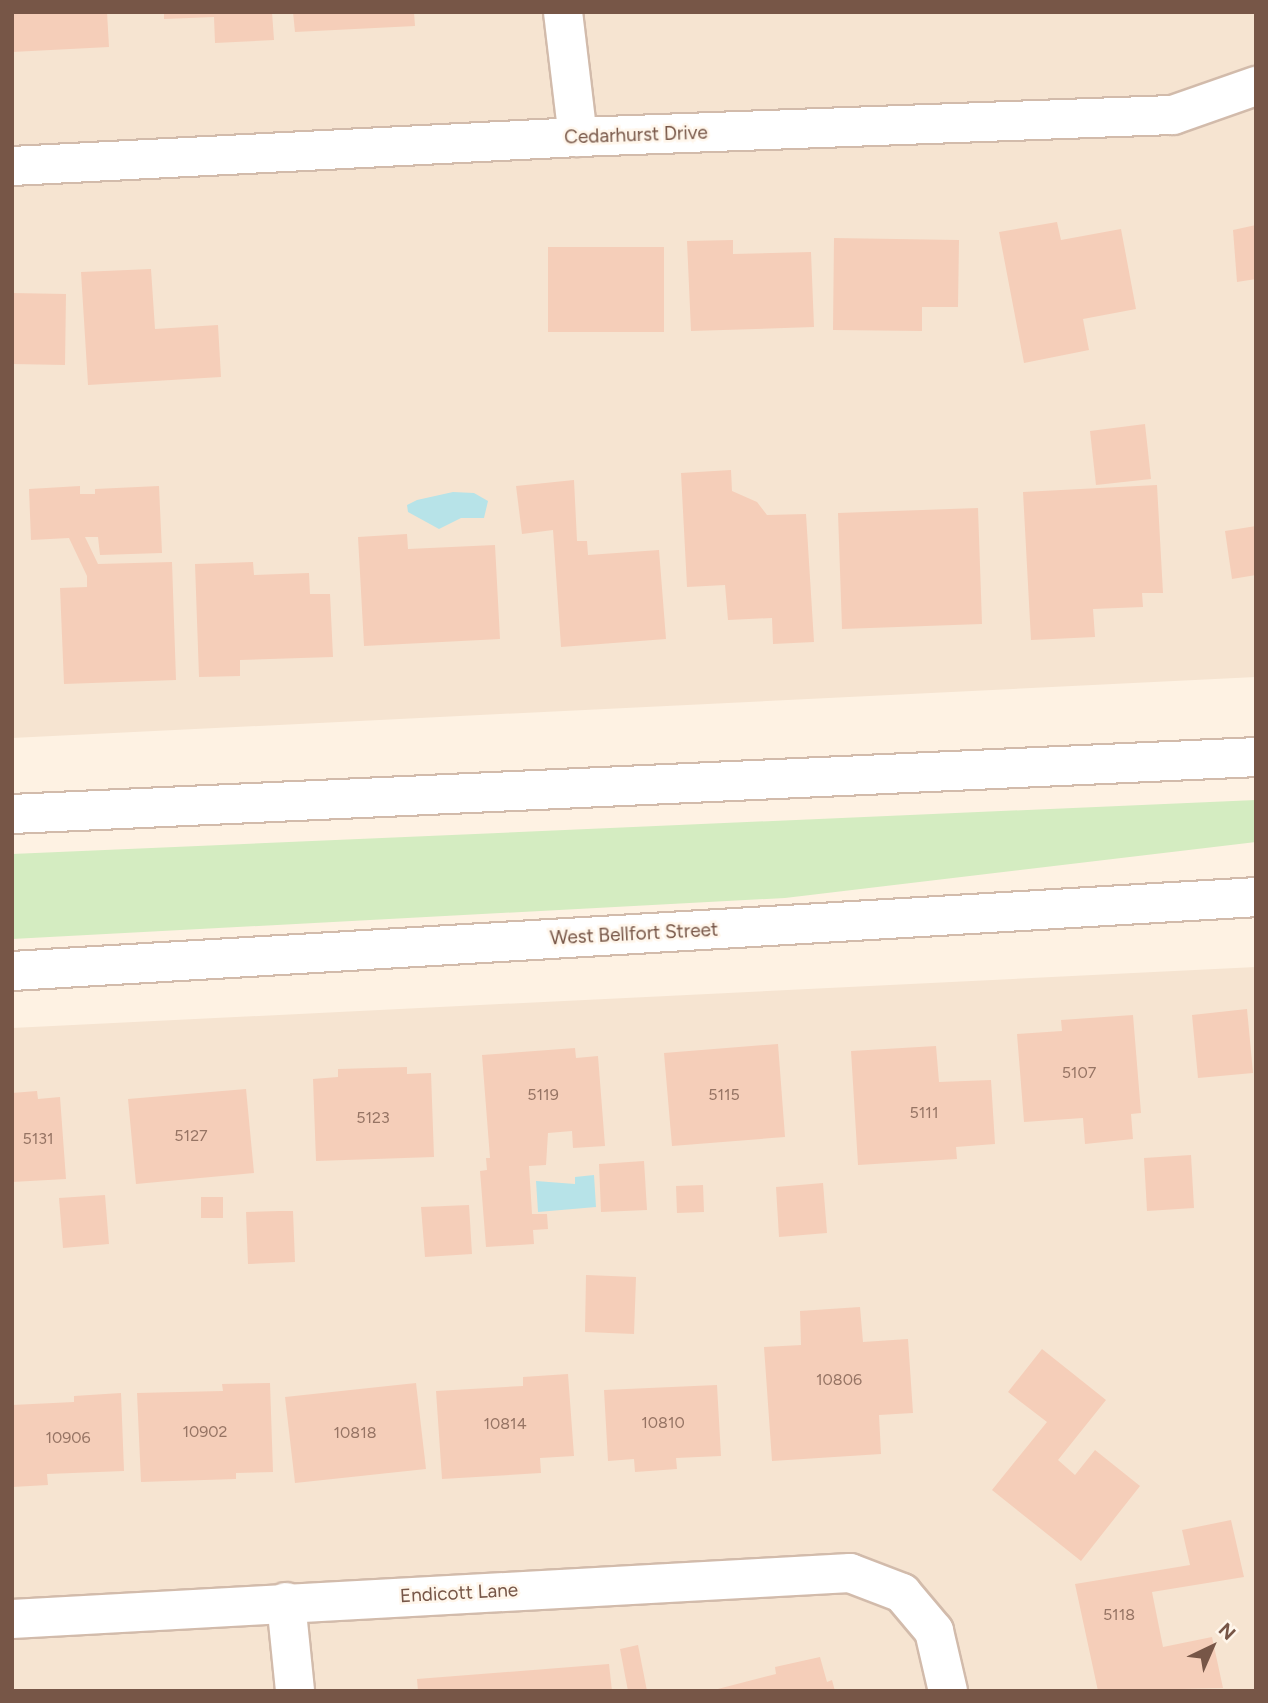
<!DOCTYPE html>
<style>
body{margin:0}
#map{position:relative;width:1268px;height:1703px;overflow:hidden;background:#fef2e3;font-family:Figtree,sans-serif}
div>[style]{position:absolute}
.residential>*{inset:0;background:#f6e4d1}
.green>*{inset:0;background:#d4ecc1}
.water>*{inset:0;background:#b7e3e8}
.building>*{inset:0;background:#f5ceb9}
.roads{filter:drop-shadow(2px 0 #d2bbab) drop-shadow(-2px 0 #d2bbab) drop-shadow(0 2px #d2bbab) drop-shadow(0 -2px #d2bbab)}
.minor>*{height:38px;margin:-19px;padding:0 19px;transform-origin:19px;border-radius:19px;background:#fff}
.secondary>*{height:38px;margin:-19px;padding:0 19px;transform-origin:19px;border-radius:19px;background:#fff}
span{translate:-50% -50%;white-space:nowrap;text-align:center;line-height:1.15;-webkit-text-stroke:5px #fff6eb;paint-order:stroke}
.number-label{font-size:16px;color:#967464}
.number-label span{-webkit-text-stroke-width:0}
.street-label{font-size:19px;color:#775647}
.frame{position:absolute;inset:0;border:14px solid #775647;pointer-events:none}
.north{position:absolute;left:1177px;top:1612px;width:70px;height:70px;-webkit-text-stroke:5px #fff6eb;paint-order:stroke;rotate:44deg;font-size:19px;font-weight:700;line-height:28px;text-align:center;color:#775647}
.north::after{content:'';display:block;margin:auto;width:24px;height:32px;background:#775647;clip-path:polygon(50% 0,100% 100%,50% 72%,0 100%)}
</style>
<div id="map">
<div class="residential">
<i style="clip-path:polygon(12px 12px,1256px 12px,1256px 677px,12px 738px)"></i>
<i style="clip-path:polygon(1256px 967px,1256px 1691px,12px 1691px,12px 1028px)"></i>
</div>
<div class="green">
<i style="clip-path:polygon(1256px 800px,1256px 842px,785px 898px,12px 939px,12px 854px)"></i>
</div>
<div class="water">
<i style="clip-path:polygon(453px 492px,474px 493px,488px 501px,484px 518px,461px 518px,439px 529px,408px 512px,407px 505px,417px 500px)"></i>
<i style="clip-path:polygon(594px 1175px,596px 1207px,538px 1212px,536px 1181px,575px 1184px,575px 1177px)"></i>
</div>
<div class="building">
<i style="clip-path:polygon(12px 12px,107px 12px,109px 47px,12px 52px)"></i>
<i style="clip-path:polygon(164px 12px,272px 12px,274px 40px,215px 43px,214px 17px,164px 19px)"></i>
<i style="clip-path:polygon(293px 12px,414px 12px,415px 26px,295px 32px)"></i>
<i style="clip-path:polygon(1057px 222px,1061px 240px,1121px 229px,1136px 309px,1083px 319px,1089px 350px,1024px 363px,999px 232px)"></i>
<i style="clip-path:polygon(1256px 225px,1256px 279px,1237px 282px,1233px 230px)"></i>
<i style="clip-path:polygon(834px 238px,959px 240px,958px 307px,922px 307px,922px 331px,833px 330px)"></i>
<i style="clip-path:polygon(733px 240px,733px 254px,811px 252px,814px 327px,691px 331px,687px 241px)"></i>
<i style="clip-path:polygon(548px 247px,664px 247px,664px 332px,548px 332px)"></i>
<i style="clip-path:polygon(151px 269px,155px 329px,218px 325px,221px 377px,88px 385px,81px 272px)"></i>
<i style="clip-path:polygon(12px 293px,66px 294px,65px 365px,12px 364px)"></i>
<i style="clip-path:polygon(1145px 424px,1151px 479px,1096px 485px,1090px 431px)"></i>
<i style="clip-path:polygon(731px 470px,732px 491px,757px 502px,767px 515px,806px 514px,814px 642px,773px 644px,772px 618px,728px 620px,725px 585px,687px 587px,681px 473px)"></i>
<i style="clip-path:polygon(574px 480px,577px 541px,587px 541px,588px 555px,659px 550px,666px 639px,561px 647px,553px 530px,522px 534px,516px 486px)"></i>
<i style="clip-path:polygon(1157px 485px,1163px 593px,1142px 593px,1143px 607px,1093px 609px,1095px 637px,1031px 640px,1023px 492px)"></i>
<i style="clip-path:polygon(80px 486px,80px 494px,95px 494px,95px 489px,159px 486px,162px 553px,100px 555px,98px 537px,85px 537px,98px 564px,172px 562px,176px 680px,64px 684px,60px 588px,87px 587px,87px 576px,69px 538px,31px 540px,29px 489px)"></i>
<i style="clip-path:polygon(978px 508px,982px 624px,842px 629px,838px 513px)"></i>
<i style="clip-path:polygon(1256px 526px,1256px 575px,1232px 579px,1225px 531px)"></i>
<i style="clip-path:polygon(407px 534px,408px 549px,495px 545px,500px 639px,364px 646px,358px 537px)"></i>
<i style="clip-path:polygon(253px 562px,254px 575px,309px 573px,310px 594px,330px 594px,333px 657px,240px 660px,240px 676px,199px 677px,195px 564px)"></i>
<i style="clip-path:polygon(1247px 1009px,1253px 1073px,1198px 1078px,1192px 1015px)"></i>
<i style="clip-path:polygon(1133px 1015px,1141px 1113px,1131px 1114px,1133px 1139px,1085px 1144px,1083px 1118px,1024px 1122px,1017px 1034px,1062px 1031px,1061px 1020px)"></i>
<i style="clip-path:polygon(778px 1044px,785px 1137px,672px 1146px,664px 1053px)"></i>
<i style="clip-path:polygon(936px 1046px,939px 1082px,991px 1080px,995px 1144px,956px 1147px,957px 1159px,858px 1165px,851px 1051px)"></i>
<i style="clip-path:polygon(575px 1048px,576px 1058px,598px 1056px,605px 1146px,573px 1148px,572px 1131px,548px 1133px,546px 1165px,529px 1166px,532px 1214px,547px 1214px,548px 1229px,533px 1230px,534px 1244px,486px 1247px,480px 1171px,487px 1170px,486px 1158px,490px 1158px,482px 1055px)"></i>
<i style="clip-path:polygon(407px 1067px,407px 1074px,431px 1073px,434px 1157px,316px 1161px,313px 1079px,338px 1077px,338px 1069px)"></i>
<i style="clip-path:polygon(246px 1089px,254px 1173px,136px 1184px,128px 1099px)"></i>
<i style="clip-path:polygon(37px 1091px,38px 1099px,60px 1097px,66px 1179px,12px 1182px,12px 1093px)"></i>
<i style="clip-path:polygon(1191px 1155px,1194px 1208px,1147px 1211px,1144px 1158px)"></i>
<i style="clip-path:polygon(644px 1161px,647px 1210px,601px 1212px,599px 1164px)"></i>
<i style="clip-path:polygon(823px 1183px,827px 1233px,779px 1237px,776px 1187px)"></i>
<i style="clip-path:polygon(703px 1185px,704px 1212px,677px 1213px,676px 1186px)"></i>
<i style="clip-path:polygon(105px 1195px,109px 1244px,63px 1248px,59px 1198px)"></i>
<i style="clip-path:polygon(201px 1197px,223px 1197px,223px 1218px,201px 1218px)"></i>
<i style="clip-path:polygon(469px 1205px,472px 1254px,425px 1257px,421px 1207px)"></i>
<i style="clip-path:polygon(279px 1211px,293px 1211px,295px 1262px,248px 1264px,246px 1212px)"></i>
<i style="clip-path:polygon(586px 1275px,636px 1277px,634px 1334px,585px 1332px)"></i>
<i style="clip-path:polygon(860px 1307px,863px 1342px,908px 1339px,913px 1413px,879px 1415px,881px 1454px,772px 1461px,764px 1347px,801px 1345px,800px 1311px)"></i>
<i style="clip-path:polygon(1042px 1349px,1106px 1400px,1058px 1460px,1075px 1475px,1095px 1450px,1140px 1486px,1081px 1561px,992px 1490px,1047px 1422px,1008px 1392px)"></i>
<i style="clip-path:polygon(568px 1374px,574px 1456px,540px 1458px,541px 1473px,442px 1479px,436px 1391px,523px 1386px,523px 1377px)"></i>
<i style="clip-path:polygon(270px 1383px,273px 1472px,236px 1473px,236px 1479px,141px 1482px,137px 1393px,223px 1391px,222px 1384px)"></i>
<i style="clip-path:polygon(416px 1383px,426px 1469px,295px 1483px,285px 1397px)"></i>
<i style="clip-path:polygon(717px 1385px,721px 1456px,676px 1458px,677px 1469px,635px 1472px,634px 1459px,608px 1461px,604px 1390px)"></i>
<i style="clip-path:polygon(121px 1393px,124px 1471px,47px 1474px,48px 1485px,12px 1487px,12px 1405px,74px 1402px,74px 1396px)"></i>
<i style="clip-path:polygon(1231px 1520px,1244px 1577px,1152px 1592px,1163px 1647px,1212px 1637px,1223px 1688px,1098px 1691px,1075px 1584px,1190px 1565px,1182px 1530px)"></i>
<i style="clip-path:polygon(638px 1645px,647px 1691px,628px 1691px,620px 1649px)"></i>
<i style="clip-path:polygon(820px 1657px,827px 1682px,832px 1680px,835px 1691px,710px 1691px,776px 1674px,775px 1667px)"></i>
<i style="clip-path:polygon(609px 1664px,612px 1691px,418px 1691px,417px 1679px)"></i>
</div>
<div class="roads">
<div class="minor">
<i style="left:563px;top:12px;width:126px;rotate:83.2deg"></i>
<i style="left:12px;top:166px;width:567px;rotate:-2.93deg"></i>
<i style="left:578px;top:137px;width:595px;rotate:-2.12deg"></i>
<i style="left:1173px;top:115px;width:88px;rotate:-19.3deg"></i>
<i style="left:286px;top:1602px;width:89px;rotate:84.2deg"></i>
<i style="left:12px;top:1619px;width:839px;rotate:-3.14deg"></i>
<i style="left:850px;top:1573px;width:56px;rotate:21deg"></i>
<i style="left:902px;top:1593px;width:50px;rotate:49.9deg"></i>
<i style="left:934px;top:1631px;width:62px;rotate:76.9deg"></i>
</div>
<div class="secondary">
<i style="left:12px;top:814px;width:1245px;rotate:-2.62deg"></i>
<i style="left:12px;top:971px;width:1246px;rotate:-3.4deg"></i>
</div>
</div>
<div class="number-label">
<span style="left:1079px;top:1073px">5107</span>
<span style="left:543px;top:1095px">5119</span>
<span style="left:724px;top:1095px">5115</span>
<span style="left:924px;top:1113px">5111</span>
<span style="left:373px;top:1118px">5123</span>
<span style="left:191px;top:1136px">5127</span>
<span style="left:38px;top:1139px">5131</span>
<span style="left:839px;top:1380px">10806</span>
<span style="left:663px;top:1423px">10810</span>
<span style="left:505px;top:1424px">10814</span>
<span style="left:205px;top:1432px">10902</span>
<span style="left:355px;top:1433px">10818</span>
<span style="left:68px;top:1438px">10906</span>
<span style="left:1119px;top:1615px">5118</span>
</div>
<div class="street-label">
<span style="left:636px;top:135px;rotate:-2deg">Cedarhurst Drive</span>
<span style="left:634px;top:934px;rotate:-3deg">West Bellfort Street</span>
<span style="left:459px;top:1593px;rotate:-3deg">Endicott Lane</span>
</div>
<div class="frame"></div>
<div class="north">N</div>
</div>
